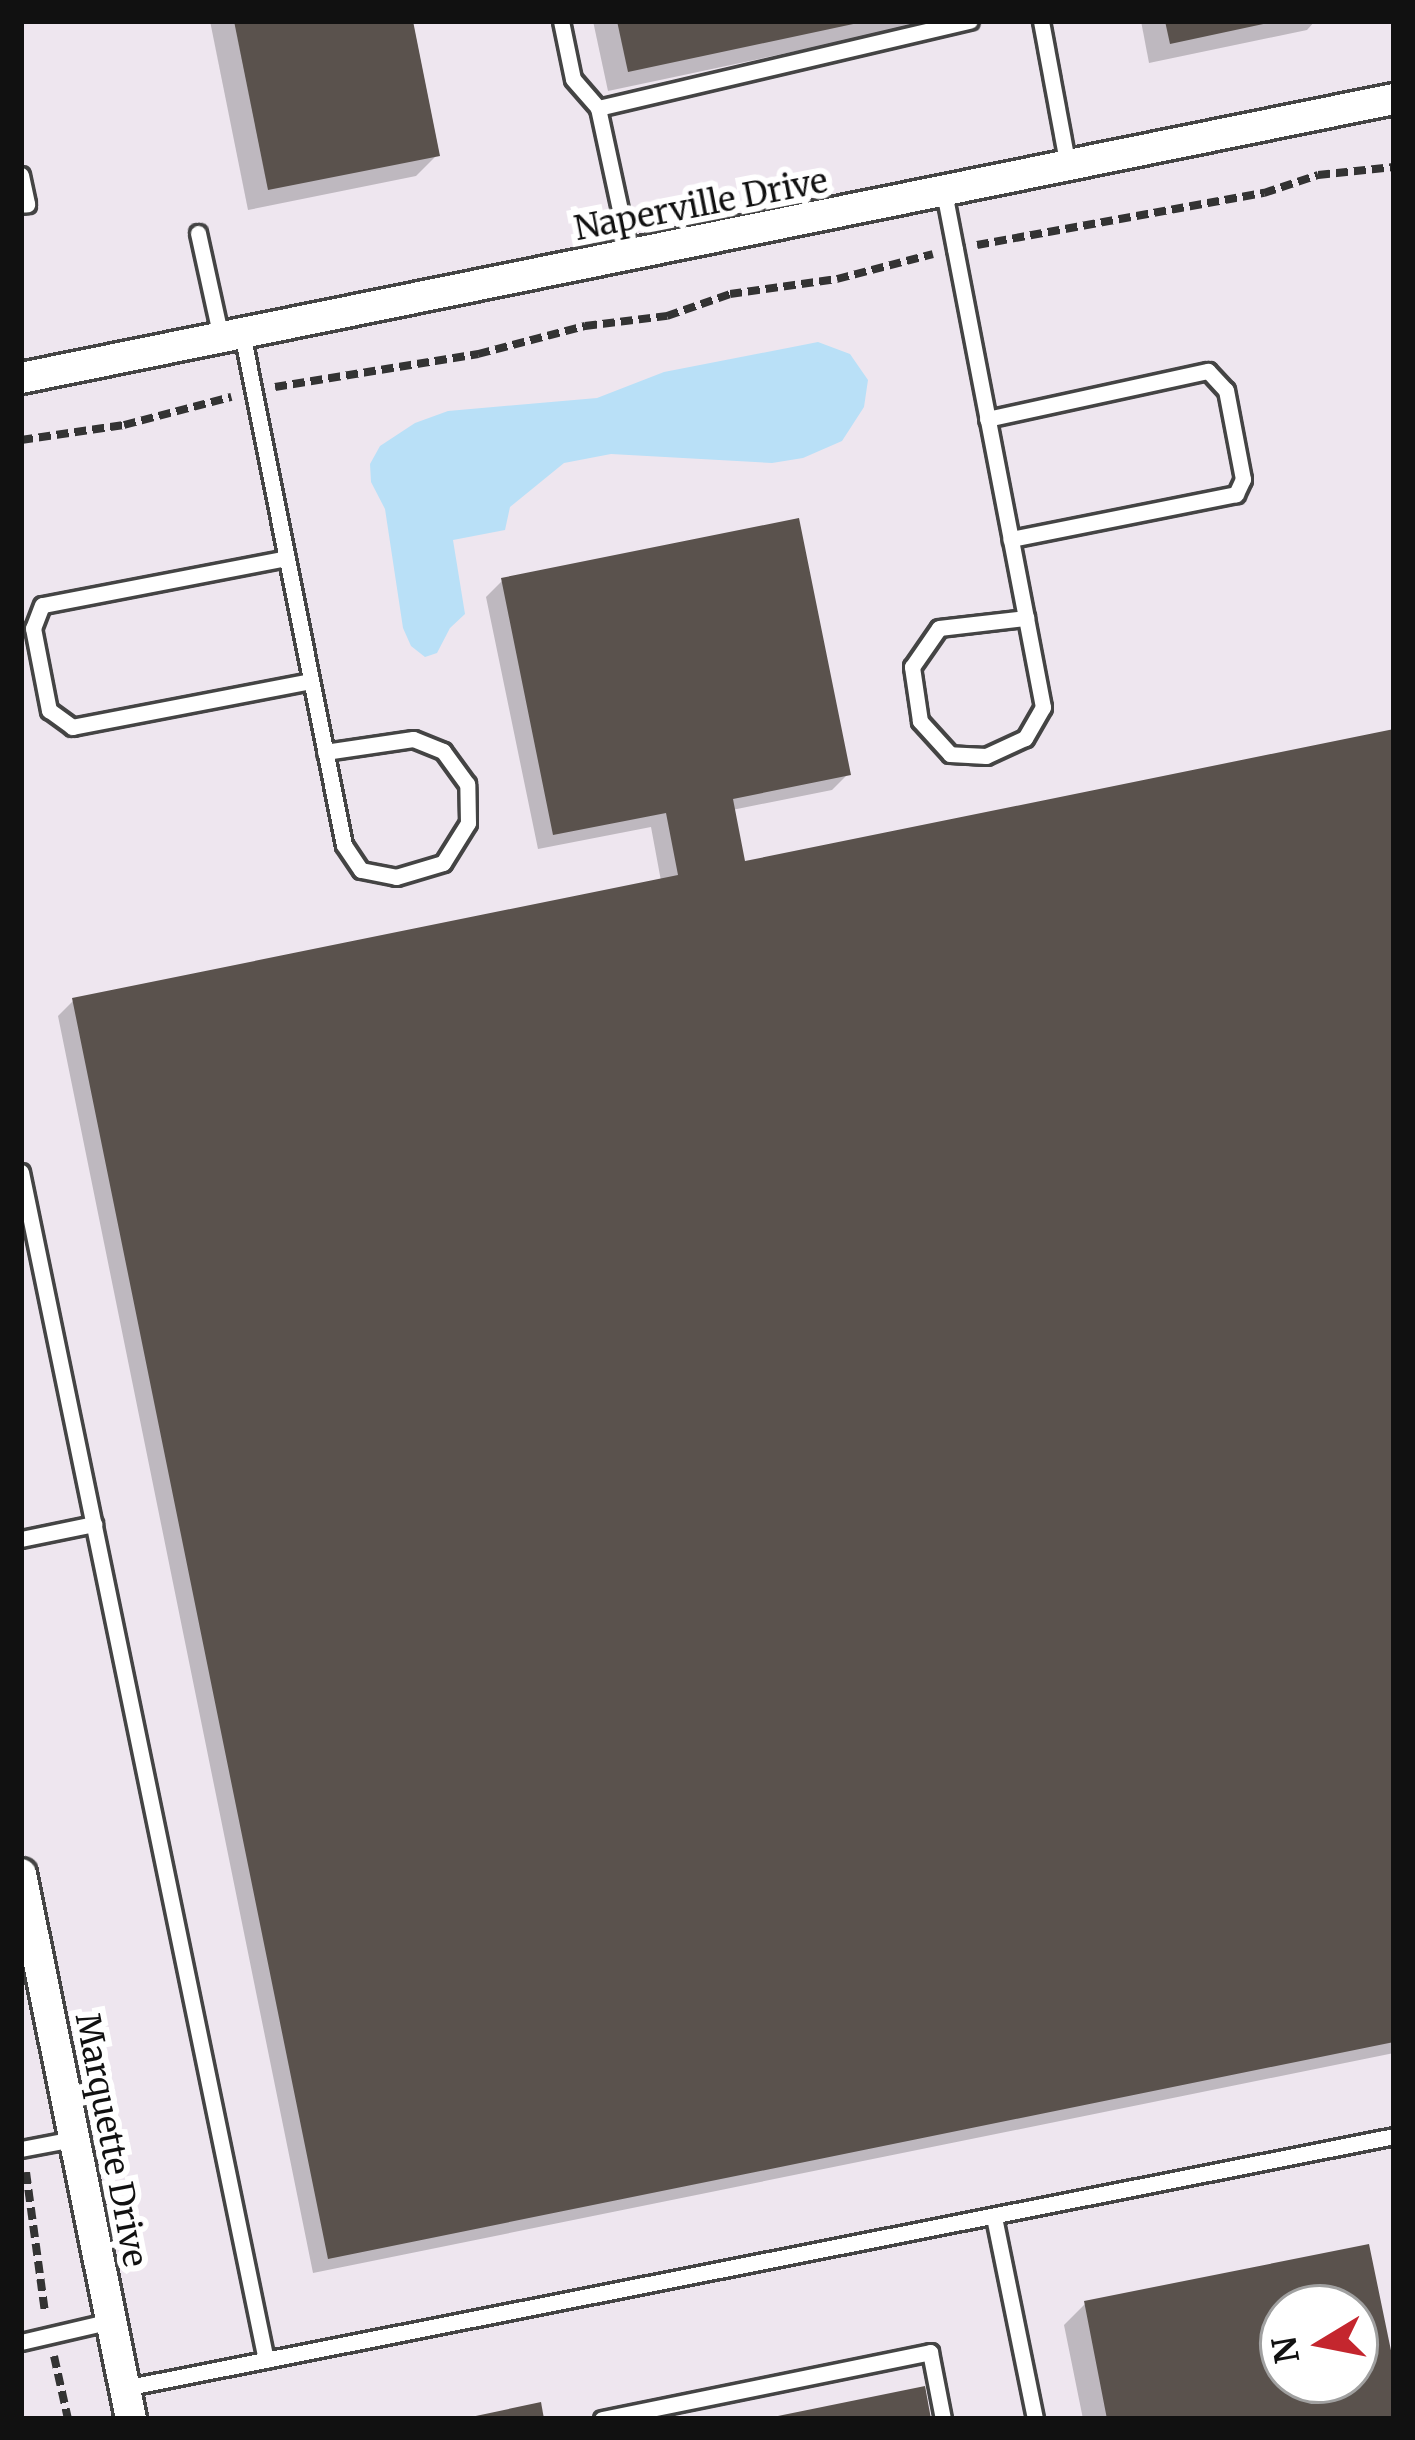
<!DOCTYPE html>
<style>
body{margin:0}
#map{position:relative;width:1415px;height:2440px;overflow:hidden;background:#fffdf5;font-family:Merriweather,serif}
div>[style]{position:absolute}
.industrial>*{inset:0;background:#eee6ef}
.water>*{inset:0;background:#b9e0f7}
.shadow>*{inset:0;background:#0003}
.building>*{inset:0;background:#5a524d}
.path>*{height:8px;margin-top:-4px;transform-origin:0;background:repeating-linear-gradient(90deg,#333 0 12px,transparent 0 18px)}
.roads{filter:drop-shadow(3px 0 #444) drop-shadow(-3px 0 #444) drop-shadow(0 3px #444) drop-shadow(0 -3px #444)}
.lane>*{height:15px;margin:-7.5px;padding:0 7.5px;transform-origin:7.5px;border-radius:7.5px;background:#fff}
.street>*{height:30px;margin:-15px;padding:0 15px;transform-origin:15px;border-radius:15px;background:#fff}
span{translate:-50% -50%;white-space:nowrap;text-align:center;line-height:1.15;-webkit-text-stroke:12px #fff;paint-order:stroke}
.street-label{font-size:33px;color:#111}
.frame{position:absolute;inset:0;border:24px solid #111;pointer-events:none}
.north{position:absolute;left:1259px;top:2284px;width:120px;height:120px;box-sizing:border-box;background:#fff;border:3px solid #a0a0a0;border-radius:50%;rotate:260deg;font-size:33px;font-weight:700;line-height:48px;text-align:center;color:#111}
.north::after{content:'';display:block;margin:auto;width:42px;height:54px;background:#c4262e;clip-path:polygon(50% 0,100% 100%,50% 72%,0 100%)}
</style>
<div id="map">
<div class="industrial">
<i style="clip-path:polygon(evenodd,21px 21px,1394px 21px,1394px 2419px,21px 2419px,21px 21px,1283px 2308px,1355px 2308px,1355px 2380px,1283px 2380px,1283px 2308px)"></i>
</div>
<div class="water">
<i style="clip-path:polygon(818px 342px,850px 354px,868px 380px,864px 407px,842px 441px,803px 458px,772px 463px,611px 454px,564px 463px,510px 507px,505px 530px,453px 540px,465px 614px,450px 628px,437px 653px,425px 657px,411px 646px,403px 628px,385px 509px,371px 482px,370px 464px,380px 446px,415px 423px,448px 411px,597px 398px,664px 372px)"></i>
</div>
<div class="shadow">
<i style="clip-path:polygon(210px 21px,410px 21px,437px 155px,416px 176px,248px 210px)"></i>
<i style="clip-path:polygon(593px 21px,938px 21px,608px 91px)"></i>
<i style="clip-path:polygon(1141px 21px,1315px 21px,1307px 30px,1149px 63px)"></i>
<i style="clip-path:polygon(502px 581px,848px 774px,832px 790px,732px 810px,743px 864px,1394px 732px,1394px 2053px,313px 2273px,58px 1016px,74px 1000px,661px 881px,651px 827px,538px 849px,486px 597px)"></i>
<i style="clip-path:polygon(evenodd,1367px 2247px,1394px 2380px,1394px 2419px,1083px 2419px,1064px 2325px,1085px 2304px,1367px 2247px,1283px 2308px,1355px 2308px,1355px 2380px,1283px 2380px,1283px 2308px)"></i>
</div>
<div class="building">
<i style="clip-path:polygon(234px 21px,413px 21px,440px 156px,268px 190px)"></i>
<i style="clip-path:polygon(617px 21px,858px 21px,858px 23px,628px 72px)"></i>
<i style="clip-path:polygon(1165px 21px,1268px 21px,1268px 23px,1170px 44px)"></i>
<i style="clip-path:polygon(799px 518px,851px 775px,733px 799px,745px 861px,1394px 729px,1394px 2042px,328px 2259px,72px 998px,678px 875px,666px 813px,553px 835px,501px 578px)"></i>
<i style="clip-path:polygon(evenodd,1369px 2244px,1394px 2365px,1394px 2419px,1107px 2419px,1084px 2301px,1369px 2244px,1283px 2308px,1355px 2308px,1355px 2380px,1283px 2380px,1283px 2308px)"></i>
<i style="clip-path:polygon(925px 2386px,931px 2419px,773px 2419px,773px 2417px)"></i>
<i style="clip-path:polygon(541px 2402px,544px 2419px,471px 2419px,471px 2417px)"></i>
</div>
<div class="path">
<i style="left:977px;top:245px;width:292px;rotate:-10.3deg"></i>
<i style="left:1264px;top:193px;width:57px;rotate:-18.4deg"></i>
<i style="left:1318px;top:175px;width:76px;rotate:-6deg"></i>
<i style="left:275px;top:387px;width:206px;rotate:-9.2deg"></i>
<i style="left:478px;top:354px;width:111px;rotate:-14.7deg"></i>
<i style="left:585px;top:326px;width:83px;rotate:-7deg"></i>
<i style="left:667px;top:316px;width:67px;rotate:-19.2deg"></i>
<i style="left:730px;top:294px;width:108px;rotate:-8deg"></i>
<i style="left:837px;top:279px;width:99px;rotate:-14.6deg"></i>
<i style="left:21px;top:440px;width:104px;rotate:-8.3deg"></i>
<i style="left:124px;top:425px;width:111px;rotate:-14.7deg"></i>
<i style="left:26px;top:2172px;width:141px;rotate:82.3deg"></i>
<i style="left:54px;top:2356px;width:65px;rotate:77.5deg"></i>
</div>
<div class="roads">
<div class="lane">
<i style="left:561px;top:21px;width:59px;rotate:78.3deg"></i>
<i style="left:573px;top:79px;width:38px;rotate:49deg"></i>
<i style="left:598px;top:108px;width:151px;rotate:77.8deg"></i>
<i style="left:1041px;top:21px;width:148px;rotate:79.5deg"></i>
<i style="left:598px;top:108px;width:382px;rotate:-13.2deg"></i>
<i style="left:21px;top:175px;width:30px;rotate:78deg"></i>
<i style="left:27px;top:204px;width:6px;rotate:171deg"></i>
<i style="left:944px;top:192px;width:58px;rotate:79.1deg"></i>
<i style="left:955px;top:249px;width:376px;rotate:79.1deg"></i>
<i style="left:1026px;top:618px;width:91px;rotate:79.2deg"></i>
<i style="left:1043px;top:707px;width:36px;rotate:120deg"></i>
<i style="left:1025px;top:738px;width:43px;rotate:155.2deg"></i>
<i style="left:986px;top:756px;width:36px;rotate:-177deg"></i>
<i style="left:950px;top:754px;width:45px;rotate:-132.3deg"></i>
<i style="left:920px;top:721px;width:55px;rotate:-98.4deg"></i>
<i style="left:912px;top:667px;width:47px;rotate:-55.3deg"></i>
<i style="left:939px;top:628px;width:88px;rotate:-6.6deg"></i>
<i style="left:198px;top:233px;width:107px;rotate:77.6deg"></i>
<i style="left:242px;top:333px;width:522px;rotate:78.73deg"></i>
<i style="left:344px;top:845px;width:30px;rotate:56deg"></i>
<i style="left:361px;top:870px;width:36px;rotate:11deg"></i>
<i style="left:396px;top:877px;width:49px;rotate:-16.6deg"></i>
<i style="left:443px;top:863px;width:47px;rotate:-58deg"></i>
<i style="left:468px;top:823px;width:39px;rotate:-91deg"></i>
<i style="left:467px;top:784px;width:41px;rotate:-126deg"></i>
<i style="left:443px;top:751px;width:32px;rotate:-158deg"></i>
<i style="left:413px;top:739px;width:89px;rotate:171.6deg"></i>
<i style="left:987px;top:419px;width:226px;rotate:-12.3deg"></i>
<i style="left:1208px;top:371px;width:26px;rotate:47deg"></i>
<i style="left:1226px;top:390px;width:91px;rotate:79.2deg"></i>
<i style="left:1243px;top:479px;width:17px;rotate:115deg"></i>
<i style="left:1236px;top:494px;width:230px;rotate:168.7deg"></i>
<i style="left:287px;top:558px;width:249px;rotate:169.1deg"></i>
<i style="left:42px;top:605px;width:25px;rotate:111deg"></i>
<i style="left:33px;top:628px;width:84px;rotate:79deg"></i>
<i style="left:49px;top:710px;width:29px;rotate:36deg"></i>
<i style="left:72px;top:727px;width:243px;rotate:-10.9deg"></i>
<i style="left:21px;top:1172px;width:1213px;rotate:78.35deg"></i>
<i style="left:21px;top:1539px;width:75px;rotate:-11.6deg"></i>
<i style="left:21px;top:2149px;width:54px;rotate:-10.7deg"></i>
<i style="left:994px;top:2217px;width:206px;rotate:78.5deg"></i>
<i style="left:21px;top:2342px;width:92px;rotate:-13.1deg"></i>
<i style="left:124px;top:2388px;width:1295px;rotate:-11.22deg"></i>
<i style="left:602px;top:2419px;width:335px;rotate:-11.5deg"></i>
<i style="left:930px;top:2352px;width:68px;rotate:79deg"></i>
</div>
<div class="street">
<i style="left:21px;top:378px;width:1401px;rotate:-11.49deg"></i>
<i style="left:21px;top:1874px;width:556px;rotate:78.59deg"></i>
</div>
</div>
<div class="street-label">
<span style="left:701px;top:205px;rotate:-11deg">Naperville Drive</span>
<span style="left:111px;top:2140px;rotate:79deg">Marquette Drive</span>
</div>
<div class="frame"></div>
<div class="north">N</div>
</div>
